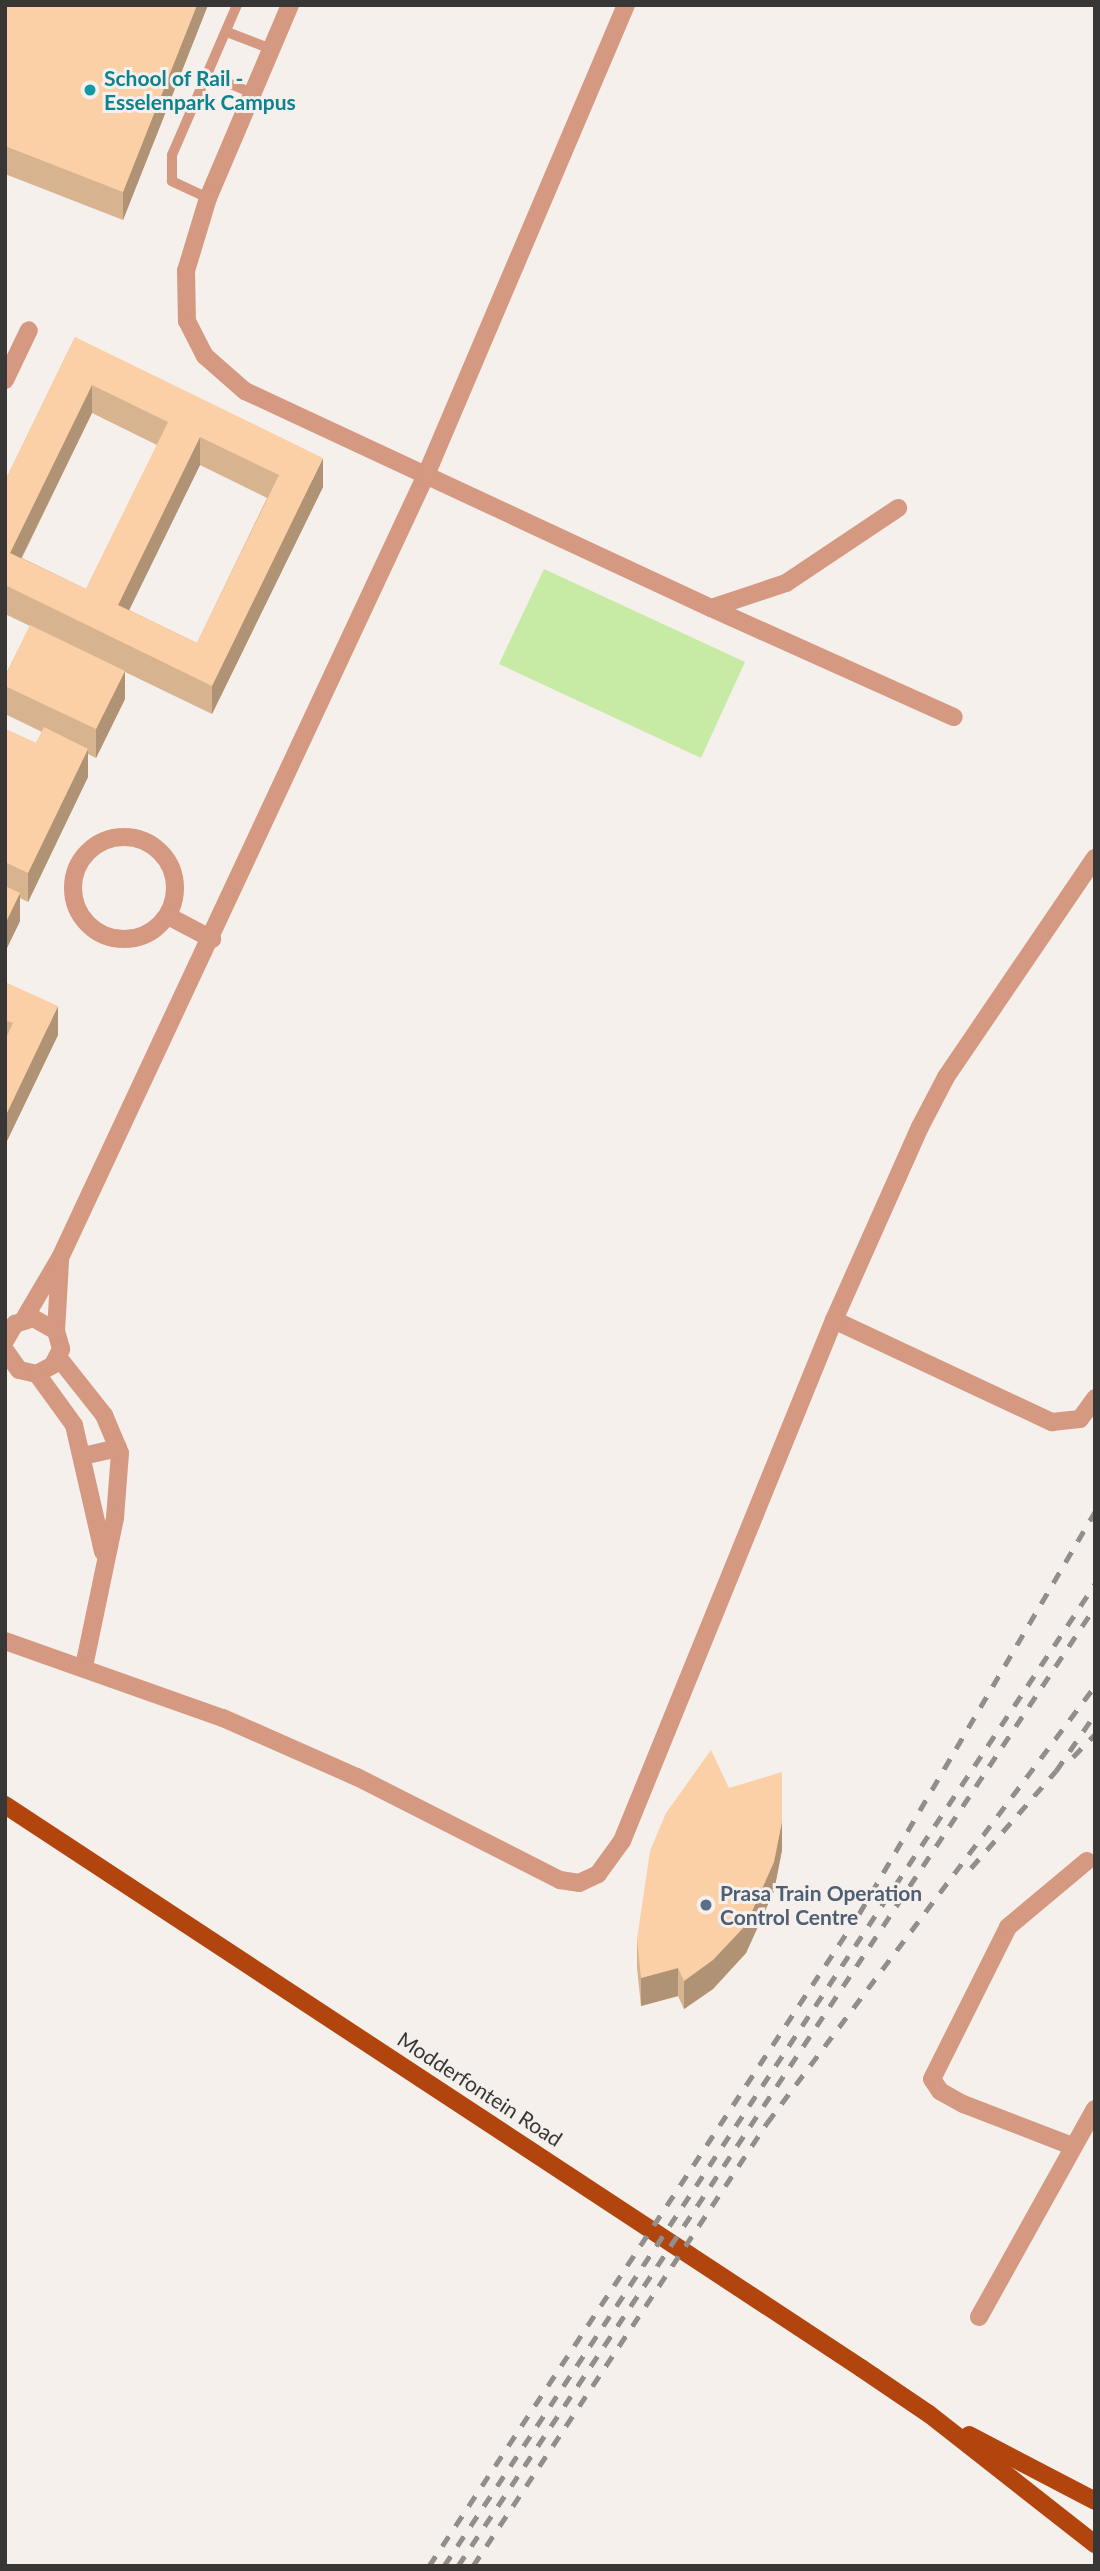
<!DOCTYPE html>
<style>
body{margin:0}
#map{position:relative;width:1100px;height:2571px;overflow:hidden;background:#f5f0eb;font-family:Lato,sans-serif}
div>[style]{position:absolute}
.green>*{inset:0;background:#c7eaa5}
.service>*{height:10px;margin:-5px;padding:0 5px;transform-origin:5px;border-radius:5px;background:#d59880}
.minor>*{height:18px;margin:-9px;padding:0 9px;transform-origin:9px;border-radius:9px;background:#d59880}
.minor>.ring{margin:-9px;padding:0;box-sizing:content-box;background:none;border:18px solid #d59880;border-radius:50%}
.primary>*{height:18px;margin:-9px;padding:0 9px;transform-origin:9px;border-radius:9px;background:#b2450d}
.rail>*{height:5px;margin-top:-2.5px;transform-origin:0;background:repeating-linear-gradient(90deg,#928e8b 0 12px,transparent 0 24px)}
.wall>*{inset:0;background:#d8b390}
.shaded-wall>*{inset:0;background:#b09275}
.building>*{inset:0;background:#fbd0a7}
.dots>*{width:19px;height:19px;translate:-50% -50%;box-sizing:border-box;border:4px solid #f5f0eb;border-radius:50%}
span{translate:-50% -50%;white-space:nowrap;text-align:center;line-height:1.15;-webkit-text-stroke:6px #f5f0eb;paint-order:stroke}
.culture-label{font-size:21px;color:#0d838f;font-weight:700}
.left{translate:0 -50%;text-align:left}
.service-label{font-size:21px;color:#4e5e75;font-weight:700}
.street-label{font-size:21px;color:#393735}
.frame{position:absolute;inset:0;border:7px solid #393735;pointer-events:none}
</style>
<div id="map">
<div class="green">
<i style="clip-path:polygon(544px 569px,745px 662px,701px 758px,499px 664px)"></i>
</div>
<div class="service">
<i style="left:227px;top:32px;width:47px;rotate:21.1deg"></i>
<i style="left:209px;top:75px;width:47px;rotate:22.7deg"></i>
<i style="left:208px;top:198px;width:40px;rotate:-155deg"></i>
<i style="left:172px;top:181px;width:26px;rotate:-90deg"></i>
<i style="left:172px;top:155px;width:163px;rotate:-66.6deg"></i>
</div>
<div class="minor">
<i style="left:290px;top:5px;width:210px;rotate:113deg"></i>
<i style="left:208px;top:198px;width:76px;rotate:106.8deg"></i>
<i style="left:186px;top:271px;width:50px;rotate:88.9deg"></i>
<i style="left:187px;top:321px;width:39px;rotate:63deg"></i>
<i style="left:205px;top:356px;width:53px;rotate:41.2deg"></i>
<i style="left:245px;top:391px;width:514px;rotate:24.97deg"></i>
<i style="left:711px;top:608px;width:79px;rotate:-18.4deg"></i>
<i style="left:786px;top:583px;width:135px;rotate:-33.8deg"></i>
<i style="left:5px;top:380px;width:55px;rotate:-64.4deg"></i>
<i style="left:711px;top:608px;width:266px;rotate:24.2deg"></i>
<i class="ring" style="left:73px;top:837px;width:84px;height:84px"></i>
<i style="left:168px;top:916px;width:50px;rotate:27.6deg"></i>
<i style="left:24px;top:1319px;width:71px;rotate:-59.5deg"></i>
<i style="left:60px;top:1258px;width:864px;rotate:-64.95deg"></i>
<i style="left:426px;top:475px;width:511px;rotate:-66.95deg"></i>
<i style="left:834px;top:1320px;width:241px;rotate:25.1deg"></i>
<i style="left:1052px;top:1422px;width:28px;rotate:-6deg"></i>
<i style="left:1080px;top:1419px;width:26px;rotate:-54deg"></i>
<i style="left:56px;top:1331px;width:70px;rotate:-86.7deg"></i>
<i style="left:5px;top:1341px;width:20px;rotate:-60deg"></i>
<i style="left:15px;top:1324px;width:19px;rotate:-18deg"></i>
<i style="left:33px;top:1318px;width:26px;rotate:29deg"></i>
<i style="left:56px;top:1331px;width:19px;rotate:74deg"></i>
<i style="left:61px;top:1349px;width:18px;rotate:117deg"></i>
<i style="left:53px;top:1365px;width:18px;rotate:151deg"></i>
<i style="left:37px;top:1374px;width:18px;rotate:-167deg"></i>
<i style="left:19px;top:1370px;width:24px;rotate:-125deg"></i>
<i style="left:58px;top:1357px;width:74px;rotate:51.6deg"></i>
<i style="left:104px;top:1415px;width:41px;rotate:67.2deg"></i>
<i style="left:120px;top:1453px;width:65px;rotate:94.4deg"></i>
<i style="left:115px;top:1518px;width:151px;rotate:101.8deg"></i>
<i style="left:37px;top:1374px;width:63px;rotate:54deg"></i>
<i style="left:74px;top:1425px;width:130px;rotate:77.1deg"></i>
<i style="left:83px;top:1456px;width:36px;rotate:-13deg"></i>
<i style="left:5px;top:1641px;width:231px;rotate:19.5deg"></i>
<i style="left:223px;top:1718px;width:146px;rotate:23.8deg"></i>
<i style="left:357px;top:1777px;width:228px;rotate:26.9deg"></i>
<i style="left:560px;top:1880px;width:19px;rotate:9deg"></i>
<i style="left:579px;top:1883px;width:21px;rotate:-25deg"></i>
<i style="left:598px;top:1874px;width:41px;rotate:-54deg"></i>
<i style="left:622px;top:1841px;width:562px;rotate:-67.86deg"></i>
<i style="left:834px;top:1320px;width:211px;rotate:-66deg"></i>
<i style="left:920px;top:1127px;width:56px;rotate:-62.5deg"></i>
<i style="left:946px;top:1077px;width:265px;rotate:-55.8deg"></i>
<i style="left:1072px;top:2146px;width:117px;rotate:-158.9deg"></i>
<i style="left:963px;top:2104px;width:26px;rotate:-151deg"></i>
<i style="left:940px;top:2091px;width:14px;rotate:-124deg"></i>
<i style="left:932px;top:2079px;width:170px;rotate:-63.4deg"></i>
<i style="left:1008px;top:1927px;width:103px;rotate:-39.9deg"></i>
<i style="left:979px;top:2317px;width:238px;rotate:-60.9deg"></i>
</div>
<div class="primary">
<i style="left:5px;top:1805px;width:1025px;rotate:33.33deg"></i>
<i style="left:861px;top:2368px;width:82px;rotate:34.1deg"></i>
<i style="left:929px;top:2414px;width:211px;rotate:38.1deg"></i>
<i style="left:969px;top:2435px;width:142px;rotate:27.6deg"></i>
</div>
<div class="rail">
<i style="left:1073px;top:1757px;width:32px;rotate:-46deg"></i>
<i style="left:971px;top:1868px;width:129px;rotate:-48.8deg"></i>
<i style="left:1056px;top:1771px;width:69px;rotate:-55.6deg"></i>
<i style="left:429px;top:2566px;width:781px;rotate:-56.59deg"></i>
<i style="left:859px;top:1914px;width:467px;rotate:-59.6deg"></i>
<i style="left:444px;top:2566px;width:1178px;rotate:-56.46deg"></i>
<i style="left:458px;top:2566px;width:1151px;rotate:-56.41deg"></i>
<i style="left:473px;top:2566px;width:532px;rotate:-56.43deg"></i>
<i style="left:767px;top:2123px;width:546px;rotate:-53.11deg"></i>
</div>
<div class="wall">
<i style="clip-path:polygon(5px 5px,208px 5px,123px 220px,5px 174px)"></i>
<i style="clip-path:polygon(evenodd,75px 337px,323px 487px,212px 714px,125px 672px,125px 699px,96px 758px,88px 754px,88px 777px,28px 902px,20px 898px,20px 921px,5px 952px,5px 729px,36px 743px,42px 732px,5px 714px,5px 676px,30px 626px,5px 614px,5px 481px,75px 337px,92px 413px,157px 445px,86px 589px,22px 558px,92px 413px,75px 337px,200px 465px,267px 498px,197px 643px,129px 610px,200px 465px)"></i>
<i style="clip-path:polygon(5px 982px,58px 1035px,5px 1145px)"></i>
<i style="clip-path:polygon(729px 1788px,782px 1850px,774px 1891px,746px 1953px,713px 1989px,684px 2009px,678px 1996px,641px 2006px,637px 1968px,637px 1939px)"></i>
</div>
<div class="shaded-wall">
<i style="clip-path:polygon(197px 5px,208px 5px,123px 220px,123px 192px)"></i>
<i style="clip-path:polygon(92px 385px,92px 413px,10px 581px,10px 553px)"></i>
<i style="clip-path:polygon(200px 437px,200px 465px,118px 633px,118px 605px)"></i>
<i style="clip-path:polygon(323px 458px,323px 487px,212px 714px,212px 686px)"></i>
<i style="clip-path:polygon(125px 671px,125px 699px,96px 758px,96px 729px)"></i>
<i style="clip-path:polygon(88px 749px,88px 777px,28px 902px,28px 873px)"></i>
<i style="clip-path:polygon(20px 893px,20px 921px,5px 952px,5px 924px)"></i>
<i style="clip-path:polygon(58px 1006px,58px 1035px,5px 1145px,5px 1117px)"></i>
<i style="clip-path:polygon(782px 1772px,782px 1850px,774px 1891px,746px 1953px,713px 1989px,684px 2009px,684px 1981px)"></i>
<i style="clip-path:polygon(678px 1968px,678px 1996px,641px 2006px,641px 1978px)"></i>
</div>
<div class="building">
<i style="clip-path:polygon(5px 5px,197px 5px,123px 192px,5px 146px)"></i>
<i style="clip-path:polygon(evenodd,75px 337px,323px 458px,212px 686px,5px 585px,5px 481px,75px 337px,92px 385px,168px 422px,86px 589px,10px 553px,92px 385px,75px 337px,200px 437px,279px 475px,197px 643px,118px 605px,200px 437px)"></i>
<i style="clip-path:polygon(30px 625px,125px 671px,96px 729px,5px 686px,5px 677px)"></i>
<i style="clip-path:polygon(44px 727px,88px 749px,28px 873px,5px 862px,5px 729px,36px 743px)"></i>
<i style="clip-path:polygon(5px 886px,20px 893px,5px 924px)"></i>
<i style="clip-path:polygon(5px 982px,58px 1006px,5px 1117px,5px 1040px,13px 1023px,5px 1020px)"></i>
<i style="clip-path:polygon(711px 1750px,729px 1788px,782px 1772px,782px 1822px,774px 1862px,746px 1925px,713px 1960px,684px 1981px,678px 1968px,641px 1978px,637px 1939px,650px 1851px,666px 1813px)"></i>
</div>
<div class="dots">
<i style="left:90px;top:90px;background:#0f9aa8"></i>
<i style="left:706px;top:1905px;background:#5c6f8a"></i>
</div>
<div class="culture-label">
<span class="left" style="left:104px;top:90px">School of Rail -<br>Esselenpark Campus</span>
</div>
<div class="service-label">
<span class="left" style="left:720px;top:1905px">Prasa Train Operation<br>Control Centre</span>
</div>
<div class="street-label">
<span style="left:480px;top:2089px;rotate:33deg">Modderfontein Road</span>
</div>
<div class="frame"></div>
</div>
